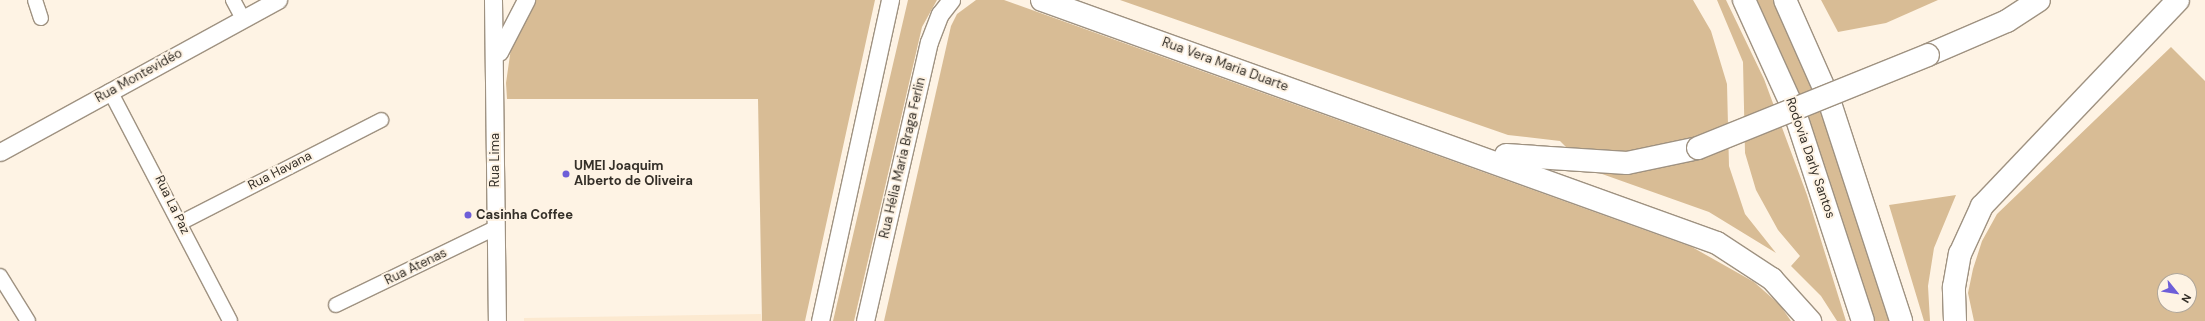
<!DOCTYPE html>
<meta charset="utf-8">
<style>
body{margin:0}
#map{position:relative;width:2205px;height:321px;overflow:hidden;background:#fef3e4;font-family:"DM Sans",sans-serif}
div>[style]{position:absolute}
.built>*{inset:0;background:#fce9d0}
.green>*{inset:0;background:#d8bc95}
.roads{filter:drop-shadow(1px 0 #9f9281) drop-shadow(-1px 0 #9f9281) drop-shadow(0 1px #9f9281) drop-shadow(0 -1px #9f9281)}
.minor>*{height:14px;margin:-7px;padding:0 7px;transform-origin:7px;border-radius:7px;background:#fff}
.tertiary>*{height:17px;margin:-8.5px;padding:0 8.5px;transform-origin:8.5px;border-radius:8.5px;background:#fff}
.primary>*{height:22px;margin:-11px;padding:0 11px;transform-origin:11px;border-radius:11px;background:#fff}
.bridges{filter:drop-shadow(1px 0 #9f9281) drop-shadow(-1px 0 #9f9281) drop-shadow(0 1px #9f9281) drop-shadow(0 -1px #9f9281)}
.primary-bridge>*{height:22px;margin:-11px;padding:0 11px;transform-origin:11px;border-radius:11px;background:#fff}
.dots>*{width:11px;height:11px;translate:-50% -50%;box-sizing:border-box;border:2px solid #fef3e4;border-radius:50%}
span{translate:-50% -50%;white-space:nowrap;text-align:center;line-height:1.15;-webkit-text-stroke:4px #fef3e4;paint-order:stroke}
.street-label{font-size:13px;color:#353029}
.poi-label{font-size:13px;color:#353029;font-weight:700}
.left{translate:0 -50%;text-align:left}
.north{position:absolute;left:2157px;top:273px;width:40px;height:40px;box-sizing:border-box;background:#fef3e4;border:1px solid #aea599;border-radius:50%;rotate:120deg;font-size:11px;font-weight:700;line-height:16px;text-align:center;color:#353029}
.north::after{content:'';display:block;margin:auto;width:14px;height:18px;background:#6e5ed8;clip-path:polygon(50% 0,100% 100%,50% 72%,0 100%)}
</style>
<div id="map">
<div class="built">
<i style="clip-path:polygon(761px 314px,762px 321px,524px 321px,524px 318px)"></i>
</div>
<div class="green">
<i style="clip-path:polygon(535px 0,875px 0,805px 321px,762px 321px,758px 99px,507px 99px,506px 83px,511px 48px)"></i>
<i style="clip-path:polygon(908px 0,937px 0,922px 27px,854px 321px,833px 321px)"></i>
<i style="clip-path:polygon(976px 0,1004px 0,1692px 247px,1754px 282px,1780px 305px,1791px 321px,884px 321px,951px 26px,957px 14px)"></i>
<i style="clip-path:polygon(1120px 0,1693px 0,1711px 31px,1727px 84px,1729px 166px,1745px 214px,1776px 253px,1709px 212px,1588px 169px,1560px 141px,1508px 135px)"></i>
<i style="clip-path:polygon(1717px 0,1726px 0,1764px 79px,1807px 195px,1846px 321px,1837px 321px,1821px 296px,1791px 266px,1800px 256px,1778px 230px,1756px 190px,1745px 153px,1743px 62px)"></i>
<i style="clip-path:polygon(1757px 0,1774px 0,1819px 101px,1891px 321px,1874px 321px,1805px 106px)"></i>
<i style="clip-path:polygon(1821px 0,1938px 0,1886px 23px,1838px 32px)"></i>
<i style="clip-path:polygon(evenodd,2171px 47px,2205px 81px,2205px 321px,1974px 321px,1968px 293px,1973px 269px,1982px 241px,1997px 214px,2171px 47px,2165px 281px,2189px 281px,2189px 305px,2165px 305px,2165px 281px)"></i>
<i style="clip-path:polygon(1956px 195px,1934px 248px,1928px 286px,1930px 321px,1924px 321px,1889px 205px)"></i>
</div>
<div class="roads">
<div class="minor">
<i style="left:35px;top:0;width:19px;rotate:72deg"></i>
<i style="left:233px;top:0;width:21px;rotate:62deg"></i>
<i style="left:110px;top:91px;width:259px;rotate:62.4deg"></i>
<i style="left:180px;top:223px;width:226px;rotate:-27.1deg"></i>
<i style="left:0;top:276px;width:53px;rotate:58.1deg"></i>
<i style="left:336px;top:305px;width:177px;rotate:-25.8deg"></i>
</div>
<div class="tertiary">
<i style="left:493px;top:0;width:321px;rotate:89.3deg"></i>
<i style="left:499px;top:52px;width:59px;rotate:-62.6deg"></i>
<i style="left:0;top:152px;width:317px;rotate:-28.7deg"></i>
<i style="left:820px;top:321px;width:329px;rotate:-77.7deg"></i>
<i style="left:865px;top:321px;width:286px;rotate:-77.1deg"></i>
<i style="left:929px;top:42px;width:30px;rotate:-69deg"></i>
<i style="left:940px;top:14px;width:18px;rotate:-52deg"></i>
</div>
<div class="primary">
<i style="left:1042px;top:0;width:717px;rotate:19.8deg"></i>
<i style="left:1717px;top:243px;width:66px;rotate:33.2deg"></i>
<i style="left:1772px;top:279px;width:57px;rotate:47.9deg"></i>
<i style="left:1744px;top:0;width:121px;rotate:65.6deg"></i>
<i style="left:1794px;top:110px;width:222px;rotate:71.9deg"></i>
<i style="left:1785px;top:0;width:106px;rotate:66.1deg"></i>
<i style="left:1828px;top:97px;width:236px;rotate:71.9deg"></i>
<i style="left:1928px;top:55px;width:86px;rotate:-23.3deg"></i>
<i style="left:2007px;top:21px;width:38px;rotate:-33deg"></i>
<i style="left:1506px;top:155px;width:121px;rotate:3.8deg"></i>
<i style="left:1627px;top:163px;width:73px;rotate:-11.9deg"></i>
<i style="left:1955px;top:321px;width:34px;rotate:-92deg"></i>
<i style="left:1954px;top:287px;width:34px;rotate:-80deg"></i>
<i style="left:1960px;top:254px;width:53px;rotate:-65.4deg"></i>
<i style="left:1982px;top:206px;width:284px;rotate:-46.4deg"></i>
</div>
</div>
<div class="bridges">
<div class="primary-bridge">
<i style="left:1698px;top:148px;width:248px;rotate:-22deg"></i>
</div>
</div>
<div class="dots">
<i style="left:566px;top:174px;background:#6e5ed8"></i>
<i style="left:468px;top:215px;background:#6e5ed8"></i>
</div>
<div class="street-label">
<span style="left:1225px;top:65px;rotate:20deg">Rua Vera Maria Duarte</span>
<span style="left:139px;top:76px;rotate:-29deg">Rua Montevidéo</span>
<span style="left:903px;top:158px;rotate:-77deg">Rua Hélia Maria Braga Ferlin</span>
<span style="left:1810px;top:158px;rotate:71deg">Rodovia Darly Santos</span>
<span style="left:495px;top:160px;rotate:-90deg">Rua Lima</span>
<span style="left:280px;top:171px;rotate:-27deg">Rua Havana</span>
<span style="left:172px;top:205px;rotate:64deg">Rua La Paz</span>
<span style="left:416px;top:267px;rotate:-26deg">Rua Atenas</span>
</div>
<div class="poi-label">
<span class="left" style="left:574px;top:174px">UMEI Joaquim<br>Alberto de Oliveira</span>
<span class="left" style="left:476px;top:215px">Casinha Coffee</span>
</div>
<div class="north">N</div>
</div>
